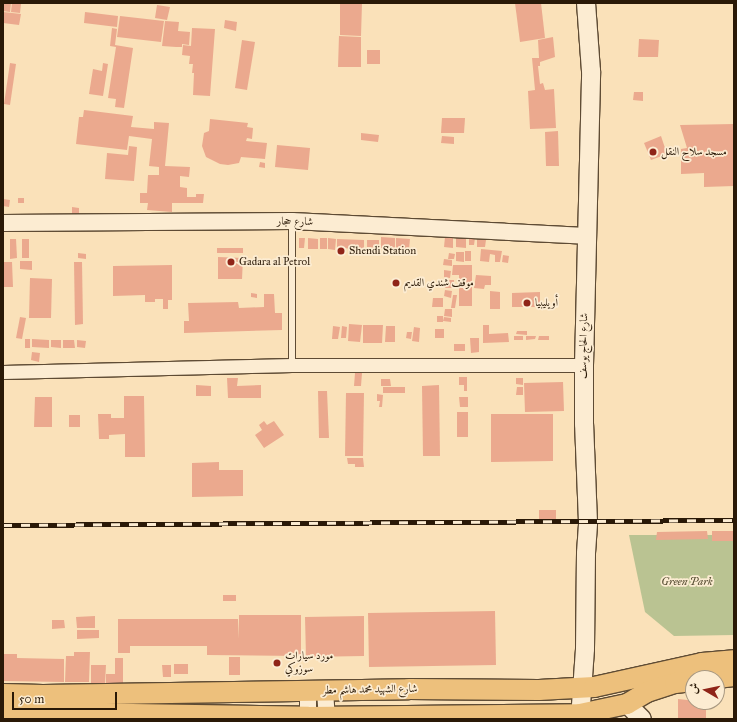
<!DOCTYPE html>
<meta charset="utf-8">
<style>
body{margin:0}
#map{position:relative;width:737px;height:722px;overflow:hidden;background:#fae1b9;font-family:"IM FELL Great Primer",Amiri,serif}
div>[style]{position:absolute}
.green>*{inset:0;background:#bac392}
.building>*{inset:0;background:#eba98e}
.roads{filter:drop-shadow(1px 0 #5e4b34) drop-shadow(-1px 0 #5e4b34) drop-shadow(0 1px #5e4b34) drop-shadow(0 -1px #5e4b34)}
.service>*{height:6px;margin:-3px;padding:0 3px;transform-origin:3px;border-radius:3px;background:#fcecd2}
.minor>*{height:13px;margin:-6.5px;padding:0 6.5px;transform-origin:6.5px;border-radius:6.5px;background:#fcecd2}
.tertiary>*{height:16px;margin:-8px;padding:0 8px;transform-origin:8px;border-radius:8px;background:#fcecd2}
.secondary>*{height:18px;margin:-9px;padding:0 9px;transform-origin:9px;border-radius:9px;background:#fcecd2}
.primary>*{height:20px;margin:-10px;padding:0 10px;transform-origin:10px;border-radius:10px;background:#edc07c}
.rail>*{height:4.5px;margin-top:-2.25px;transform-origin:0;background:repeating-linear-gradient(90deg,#fcecd2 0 9px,#2a1907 0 18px);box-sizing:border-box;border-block:1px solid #2a1907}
.dots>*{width:11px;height:11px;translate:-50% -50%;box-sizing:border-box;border:2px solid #fcecd2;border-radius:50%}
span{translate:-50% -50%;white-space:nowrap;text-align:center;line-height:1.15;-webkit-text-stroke:3.5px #fcecd2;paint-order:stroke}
.poi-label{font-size:11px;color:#2a1907}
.left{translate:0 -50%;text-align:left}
.street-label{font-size:11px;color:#2a1907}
.park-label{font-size:11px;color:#554c31;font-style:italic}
.frame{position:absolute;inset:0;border:4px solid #2a1907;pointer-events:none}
.north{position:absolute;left:685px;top:670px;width:40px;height:40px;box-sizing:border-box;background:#fcecd2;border:1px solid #a89881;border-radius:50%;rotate:279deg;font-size:11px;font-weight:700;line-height:16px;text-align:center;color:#2a1907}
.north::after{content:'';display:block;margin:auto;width:14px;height:18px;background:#8f2418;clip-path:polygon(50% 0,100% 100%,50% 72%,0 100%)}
.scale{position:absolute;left:12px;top:692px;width:105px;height:18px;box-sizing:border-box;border:2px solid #2a1907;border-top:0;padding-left:5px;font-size:12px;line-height:14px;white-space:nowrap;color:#2a1907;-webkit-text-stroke:3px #fcecd2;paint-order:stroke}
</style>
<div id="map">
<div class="green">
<i style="clip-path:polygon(629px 535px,734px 535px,734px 635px,674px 636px,645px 612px)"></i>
</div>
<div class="building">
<i style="clip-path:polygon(3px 3px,11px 3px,10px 12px,3px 11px)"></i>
<i style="clip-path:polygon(12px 3px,21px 4px,20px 13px,11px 12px)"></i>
<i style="clip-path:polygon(340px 3px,362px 3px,361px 36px,340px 35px)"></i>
<i style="clip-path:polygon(515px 3px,541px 3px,545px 38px,520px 42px)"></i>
<i style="clip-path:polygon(157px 5px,170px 7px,167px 20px,155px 18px)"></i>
<i style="clip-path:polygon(3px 12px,21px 14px,19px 25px,3px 23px)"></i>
<i style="clip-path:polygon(85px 12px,118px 16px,117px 27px,84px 23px)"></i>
<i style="clip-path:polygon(120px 16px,164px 21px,161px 42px,117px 37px)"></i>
<i style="clip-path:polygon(225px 20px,237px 22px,236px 31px,224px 28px)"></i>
<i style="clip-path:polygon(165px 21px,179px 22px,178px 31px,190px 32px,189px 45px,182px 44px,182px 47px,176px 47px,162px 46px)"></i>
<i style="clip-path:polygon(112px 28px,117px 29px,115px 45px,133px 48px,124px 108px,115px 107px,116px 99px,108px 98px,116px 47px,110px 46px)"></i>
<i style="clip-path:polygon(192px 28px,215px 29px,210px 96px,193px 95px,194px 73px,192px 73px,193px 64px,189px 64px,190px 56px,182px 55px,183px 45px,191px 46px)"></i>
<i style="clip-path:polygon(339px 36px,361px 37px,361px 67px,338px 67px)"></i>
<i style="clip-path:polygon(553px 37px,555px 57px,540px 62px,540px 66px,538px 66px,540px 84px,543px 83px,545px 90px,554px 89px,556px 128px,530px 129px,528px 91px,535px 90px,532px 58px,539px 58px,538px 40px)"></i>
<i style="clip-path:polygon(639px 39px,659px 40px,658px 57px,638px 57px)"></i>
<i style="clip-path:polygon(242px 40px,255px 42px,247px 90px,235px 88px)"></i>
<i style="clip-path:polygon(367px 50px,380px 50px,380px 64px,367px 64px)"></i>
<i style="clip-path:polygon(10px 63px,16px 64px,10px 105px,4px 104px)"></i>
<i style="clip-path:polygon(103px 63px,108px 64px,103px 96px,89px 94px,93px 69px,102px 71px)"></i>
<i style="clip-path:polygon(634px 92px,643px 92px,643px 101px,633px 100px)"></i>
<i style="clip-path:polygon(84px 110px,133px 116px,131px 127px,154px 129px,154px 122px,169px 123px,165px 166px,190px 167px,189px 177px,180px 176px,180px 187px,187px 188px,187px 197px,196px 197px,196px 194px,204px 194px,203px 203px,172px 203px,172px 212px,147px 210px,148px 203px,140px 203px,140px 193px,147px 193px,148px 175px,159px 175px,159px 167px,149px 166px,152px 139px,129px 136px,127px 150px,76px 144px,79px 117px,83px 117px)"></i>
<i style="clip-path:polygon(442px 118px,465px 118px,464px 133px,441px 133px)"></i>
<i style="clip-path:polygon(210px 119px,248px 123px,247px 127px,253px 128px,252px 139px,247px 138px,246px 141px,267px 143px,265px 159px,241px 157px,239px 163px,228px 165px,220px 164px,206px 157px,202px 146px,204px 133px,209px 131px)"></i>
<i style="clip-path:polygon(734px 124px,734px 186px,704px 187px,704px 173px,681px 174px,681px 149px,687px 148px,680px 125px)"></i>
<i style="clip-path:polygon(558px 131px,559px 166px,546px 166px,545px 132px)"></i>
<i style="clip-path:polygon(361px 133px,379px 135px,378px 142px,361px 140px)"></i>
<i style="clip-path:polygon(442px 136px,454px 137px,454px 144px,441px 143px)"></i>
<i style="clip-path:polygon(661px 136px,667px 154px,651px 160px,644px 143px)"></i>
<i style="clip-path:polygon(277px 145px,310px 148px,308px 170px,275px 167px)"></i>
<i style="clip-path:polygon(129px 146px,137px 147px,134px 181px,105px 179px,107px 153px,128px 155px)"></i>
<i style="clip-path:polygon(260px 162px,265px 163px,265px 168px,259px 167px)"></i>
<i style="clip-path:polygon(18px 198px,24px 198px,24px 203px,18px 203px)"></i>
<i style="clip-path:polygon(3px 199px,10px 200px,9px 207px,3px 206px)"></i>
<i style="clip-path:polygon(72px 207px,79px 208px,79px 216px,72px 216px)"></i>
<i style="clip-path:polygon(381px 237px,395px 238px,395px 249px,381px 248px)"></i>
<i style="clip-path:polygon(445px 237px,453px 238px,453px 248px,444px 247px)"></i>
<i style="clip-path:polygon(469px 237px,475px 238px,474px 245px,469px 245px)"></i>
<i style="clip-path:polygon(299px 238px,305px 238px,304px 248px,299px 248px)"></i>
<i style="clip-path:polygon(308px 238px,318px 239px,318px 249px,308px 249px)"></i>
<i style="clip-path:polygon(320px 238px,327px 238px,327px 249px,320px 249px)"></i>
<i style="clip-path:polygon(328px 238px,336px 239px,335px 250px,328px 249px)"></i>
<i style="clip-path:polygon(396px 238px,410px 239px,409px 249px,396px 248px)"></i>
<i style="clip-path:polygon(456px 238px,466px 238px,466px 248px,456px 247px)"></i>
<i style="clip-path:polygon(10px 239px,16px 239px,17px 258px,10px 259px)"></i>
<i style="clip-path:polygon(22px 239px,29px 239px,29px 258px,22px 258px)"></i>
<i style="clip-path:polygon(337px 239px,364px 240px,364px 249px,337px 248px)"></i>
<i style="clip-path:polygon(477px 239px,486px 240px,485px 247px,477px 247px)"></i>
<i style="clip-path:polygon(367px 240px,379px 240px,379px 248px,367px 247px)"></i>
<i style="clip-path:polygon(217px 248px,243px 248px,243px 253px,217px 253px)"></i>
<i style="clip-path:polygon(481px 249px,502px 251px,500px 262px,495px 262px,495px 255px,490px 254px,489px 262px,480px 261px)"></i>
<i style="clip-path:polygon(465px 251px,471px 251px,471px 261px,465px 261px)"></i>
<i style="clip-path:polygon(456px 252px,464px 252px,464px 262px,456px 261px)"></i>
<i style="clip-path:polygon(78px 253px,86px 254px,86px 259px,78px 258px)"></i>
<i style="clip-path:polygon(449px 253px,455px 254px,454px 259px,448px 259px)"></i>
<i style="clip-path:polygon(503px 255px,509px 256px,508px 263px,502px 262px)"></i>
<i style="clip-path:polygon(218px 257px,243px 258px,242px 279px,218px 279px)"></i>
<i style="clip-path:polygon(444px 259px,452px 260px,452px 266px,443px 265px)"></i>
<i style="clip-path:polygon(20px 261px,32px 261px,32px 270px,20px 269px)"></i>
<i style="clip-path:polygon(4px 262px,12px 262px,13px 287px,4px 287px)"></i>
<i style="clip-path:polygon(74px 262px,82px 262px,83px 324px,75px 325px)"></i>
<i style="clip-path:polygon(172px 265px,172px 300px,168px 300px,168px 309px,163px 309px,163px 299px,155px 299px,155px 302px,145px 302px,145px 295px,113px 296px,113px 266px)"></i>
<i style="clip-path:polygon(453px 265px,472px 265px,472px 306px,459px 306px,459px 275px,452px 275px)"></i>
<i style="clip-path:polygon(444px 270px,451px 271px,450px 278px,444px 277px)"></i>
<i style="clip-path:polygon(476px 275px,491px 276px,491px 285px,485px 285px,484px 289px,474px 288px)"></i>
<i style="clip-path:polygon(30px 278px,52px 279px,51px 318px,29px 318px)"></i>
<i style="clip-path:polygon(445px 280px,454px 280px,454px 288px,445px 288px)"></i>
<i style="clip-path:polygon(445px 290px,452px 291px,451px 298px,444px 296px)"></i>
<i style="clip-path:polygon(490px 291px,500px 292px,500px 309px,490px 309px)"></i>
<i style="clip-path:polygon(540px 292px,540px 307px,512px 307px,512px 293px)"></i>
<i style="clip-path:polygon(251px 293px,257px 294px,257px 298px,251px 297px)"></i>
<i style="clip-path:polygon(264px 294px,274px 294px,275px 313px,282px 313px,282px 330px,184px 333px,184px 321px,189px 321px,188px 303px,238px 302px,239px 308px,264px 307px)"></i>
<i style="clip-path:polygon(453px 295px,457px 295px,455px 308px,451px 308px)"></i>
<i style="clip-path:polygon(433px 298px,443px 298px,443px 307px,432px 307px)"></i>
<i style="clip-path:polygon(445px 309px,452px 309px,452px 317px,444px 316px)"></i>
<i style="clip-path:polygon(437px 316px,443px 316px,443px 322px,437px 322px)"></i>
<i style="clip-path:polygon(20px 317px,26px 318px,22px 339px,16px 338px)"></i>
<i style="clip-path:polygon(444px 317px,451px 318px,451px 322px,443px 321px)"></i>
<i style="clip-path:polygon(349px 324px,362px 325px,360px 342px,348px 341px)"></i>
<i style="clip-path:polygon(363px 325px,383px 325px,382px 343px,363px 343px)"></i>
<i style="clip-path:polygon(483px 325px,489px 325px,489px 334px,508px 333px,509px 342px,483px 343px)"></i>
<i style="clip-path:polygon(333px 326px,340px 327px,338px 339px,332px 339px)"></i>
<i style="clip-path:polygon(342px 326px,347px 327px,346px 338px,341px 338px)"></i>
<i style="clip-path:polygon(386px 326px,395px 326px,395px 342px,385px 342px)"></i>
<i style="clip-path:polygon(414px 327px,420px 328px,419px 342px,412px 341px)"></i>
<i style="clip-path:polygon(435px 329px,444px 329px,444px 338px,435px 338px)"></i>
<i style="clip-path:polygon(517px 331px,527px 331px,527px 335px,516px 334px)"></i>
<i style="clip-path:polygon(407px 332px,412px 332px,411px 339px,406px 338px)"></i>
<i style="clip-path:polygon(514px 336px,523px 336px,523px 340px,514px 340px)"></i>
<i style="clip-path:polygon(526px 336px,536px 336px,535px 339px,526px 340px)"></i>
<i style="clip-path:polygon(539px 336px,549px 336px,549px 340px,538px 340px)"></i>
<i style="clip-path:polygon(470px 338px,479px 338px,479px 352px,471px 353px)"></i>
<i style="clip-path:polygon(25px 339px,30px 339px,30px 348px,25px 348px)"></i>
<i style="clip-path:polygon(32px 339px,49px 340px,49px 348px,32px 347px)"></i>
<i style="clip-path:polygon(51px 340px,61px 340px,61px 348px,51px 347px)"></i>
<i style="clip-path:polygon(63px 340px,74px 340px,75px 348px,63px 348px)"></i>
<i style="clip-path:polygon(77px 340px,86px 341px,85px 348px,77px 347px)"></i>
<i style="clip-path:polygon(454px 344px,465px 344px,465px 351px,454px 351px)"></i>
<i style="clip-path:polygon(32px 352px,40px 353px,39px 362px,31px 360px)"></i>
<i style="clip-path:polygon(355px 373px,362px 373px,361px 386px,354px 386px)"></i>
<i style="clip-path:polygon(459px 377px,467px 377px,467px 391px,464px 391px,464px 385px,459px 385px)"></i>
<i style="clip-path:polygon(227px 378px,238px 378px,237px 386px,261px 385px,261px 398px,228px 398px)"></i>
<i style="clip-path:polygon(516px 378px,523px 378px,523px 385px,516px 384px)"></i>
<i style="clip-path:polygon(381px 379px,390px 379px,391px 386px,381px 386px)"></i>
<i style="clip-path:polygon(563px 382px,564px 411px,525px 412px,524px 383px)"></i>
<i style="clip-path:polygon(196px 385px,211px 386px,211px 396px,196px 396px)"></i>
<i style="clip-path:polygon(439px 385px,440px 456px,423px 456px,422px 386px)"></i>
<i style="clip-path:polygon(383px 387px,405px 387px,405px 393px,383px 393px)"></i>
<i style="clip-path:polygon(517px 387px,523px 387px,523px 395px,516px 395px)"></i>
<i style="clip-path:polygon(318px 391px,327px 391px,329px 438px,319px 438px)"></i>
<i style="clip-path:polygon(346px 393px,364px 393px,363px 456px,345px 456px)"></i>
<i style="clip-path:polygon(377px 394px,383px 395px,382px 407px,379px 407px,380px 401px,377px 401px)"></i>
<i style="clip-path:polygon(124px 396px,144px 396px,145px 457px,125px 457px,125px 434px,109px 435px,109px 439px,99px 439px,98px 414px,111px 414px,111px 418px,124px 418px)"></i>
<i style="clip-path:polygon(35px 397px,52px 397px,52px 427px,34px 427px)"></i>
<i style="clip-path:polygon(459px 397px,468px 397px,468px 407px,460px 407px)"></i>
<i style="clip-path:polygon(457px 412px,468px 412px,468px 437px,457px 437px)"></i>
<i style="clip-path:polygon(491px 414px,553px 414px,553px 461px,491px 462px)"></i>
<i style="clip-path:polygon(69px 415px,80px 415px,80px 427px,69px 427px)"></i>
<i style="clip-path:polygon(264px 421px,267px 425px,274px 421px,284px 435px,264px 448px,255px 435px,262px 430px,259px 425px)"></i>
<i style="clip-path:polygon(347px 458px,363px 458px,364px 467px,355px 467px,355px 464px,348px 464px)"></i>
<i style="clip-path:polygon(219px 462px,219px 470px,243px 470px,243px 496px,192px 497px,192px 463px)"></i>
<i style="clip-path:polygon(539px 510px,556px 510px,556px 522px,539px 522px)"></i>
<i style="clip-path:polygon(707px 531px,708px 539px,656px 540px,657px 532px)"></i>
<i style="clip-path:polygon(712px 531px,734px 531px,734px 541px,712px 541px)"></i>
<i style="clip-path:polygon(223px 595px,236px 595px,236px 601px,223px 601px)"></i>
<i style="clip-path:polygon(495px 611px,496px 665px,369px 667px,368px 613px)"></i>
<i style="clip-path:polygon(239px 615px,301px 615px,301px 656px,207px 655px,207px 646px,130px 646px,130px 653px,118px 653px,118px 619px,238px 619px,239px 639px)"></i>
<i style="clip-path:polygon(95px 616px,95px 628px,77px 628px,76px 617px)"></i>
<i style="clip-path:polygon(364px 616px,364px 656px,306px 657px,305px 617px)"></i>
<i style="clip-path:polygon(52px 620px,64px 620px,65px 628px,52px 629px)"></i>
<i style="clip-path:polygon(77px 630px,99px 630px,99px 638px,77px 639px)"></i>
<i style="clip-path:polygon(74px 652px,90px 652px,89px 682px,65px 682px,66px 656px,74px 656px)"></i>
<i style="clip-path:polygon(3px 654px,17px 654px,17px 658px,64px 659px,64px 682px,3px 681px)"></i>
<i style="clip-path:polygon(229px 657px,240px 657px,240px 675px,229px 675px)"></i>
<i style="clip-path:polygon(115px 658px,123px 658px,123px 684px,106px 683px,106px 674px,115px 674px)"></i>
<i style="clip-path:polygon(174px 664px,188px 664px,188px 674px,174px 674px)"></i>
<i style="clip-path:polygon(91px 665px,106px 665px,105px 684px,91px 683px)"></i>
<i style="clip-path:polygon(162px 665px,171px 665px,171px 677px,163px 677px)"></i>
<i style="clip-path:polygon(678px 699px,706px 702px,706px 719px,678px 719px)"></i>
</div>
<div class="roads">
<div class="service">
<i style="left:292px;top:365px;width:143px;rotate:-90deg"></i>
</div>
<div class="minor">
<i style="left:3px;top:372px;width:289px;rotate:-1.4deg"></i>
<i style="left:292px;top:365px;width:292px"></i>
</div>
<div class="tertiary">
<i style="left:3px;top:223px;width:289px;rotate:-0.4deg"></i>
<i style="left:292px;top:221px;width:294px;rotate:2.9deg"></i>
<i style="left:308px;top:691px;width:28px;rotate:90deg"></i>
<i style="left:325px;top:691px;width:28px;rotate:86deg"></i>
</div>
<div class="secondary">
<i style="left:627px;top:704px;width:21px;rotate:45deg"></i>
<i style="left:580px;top:719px;width:70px;rotate:-85.9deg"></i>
<i style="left:585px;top:649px;width:96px;rotate:-89.4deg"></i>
<i style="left:586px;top:553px;width:31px;rotate:-86deg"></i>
<i style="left:588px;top:522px;width:98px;rotate:-92.3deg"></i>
<i style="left:584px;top:424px;width:59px;rotate:-90deg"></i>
<i style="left:584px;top:365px;width:294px;rotate:-88.6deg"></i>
<i style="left:591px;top:71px;width:68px;rotate:-94.2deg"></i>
</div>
<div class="primary">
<i style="left:717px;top:678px;width:17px;rotate:-7deg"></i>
<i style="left:3px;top:694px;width:40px;rotate:1.4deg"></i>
<i style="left:43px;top:695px;width:366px;rotate:-0.9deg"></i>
<i style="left:409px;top:689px;width:130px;rotate:0.4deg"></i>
<i style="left:539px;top:690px;width:55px;rotate:-3.1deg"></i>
<i style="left:594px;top:687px;width:111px;rotate:-12.5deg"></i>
<i style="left:702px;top:663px;width:32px;rotate:-5deg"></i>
<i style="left:3px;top:712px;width:305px;rotate:0.9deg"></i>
<i style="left:308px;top:717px;width:272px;rotate:-0.6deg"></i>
<i style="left:580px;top:714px;width:48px;rotate:-12deg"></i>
<i style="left:627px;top:704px;width:23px;rotate:-31deg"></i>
<i style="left:647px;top:692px;width:29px;rotate:-18deg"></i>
<i style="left:675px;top:683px;width:18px;rotate:-6deg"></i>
</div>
</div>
<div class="rail">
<i style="left:3px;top:525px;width:731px;rotate:-0.39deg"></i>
</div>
<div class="dots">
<i style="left:653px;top:152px;background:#8f2418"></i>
<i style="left:341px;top:251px;background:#8f2418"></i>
<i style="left:231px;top:262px;background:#8f2418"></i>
<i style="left:396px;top:283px;background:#8f2418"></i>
<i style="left:527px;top:303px;background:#8f2418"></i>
<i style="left:277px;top:663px;background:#8f2418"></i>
</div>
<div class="poi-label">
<span class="left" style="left:661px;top:152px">مسجد سلاح النقل</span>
<span class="left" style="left:349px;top:251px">Shendi Station</span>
<span class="left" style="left:239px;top:262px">Gadara al Petrol</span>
<span class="left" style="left:404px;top:283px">موقف شندي القديم</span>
<span class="left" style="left:535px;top:303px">أويليبيا</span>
<span class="left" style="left:285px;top:663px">مورد سيارات<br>سوزوكي</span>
</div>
<div class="street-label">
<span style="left:295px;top:222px;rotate:1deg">شارع حجار</span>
<span style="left:584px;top:346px;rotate:-89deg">شارع الحاج يوسف</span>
<span style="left:370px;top:690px;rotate:-1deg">شارع الشهيد محمد هاشم مطر</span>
</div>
<div class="park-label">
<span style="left:687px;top:582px">Green Park</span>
</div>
<div class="frame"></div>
<div class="north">ش</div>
<div class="scale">50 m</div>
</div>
